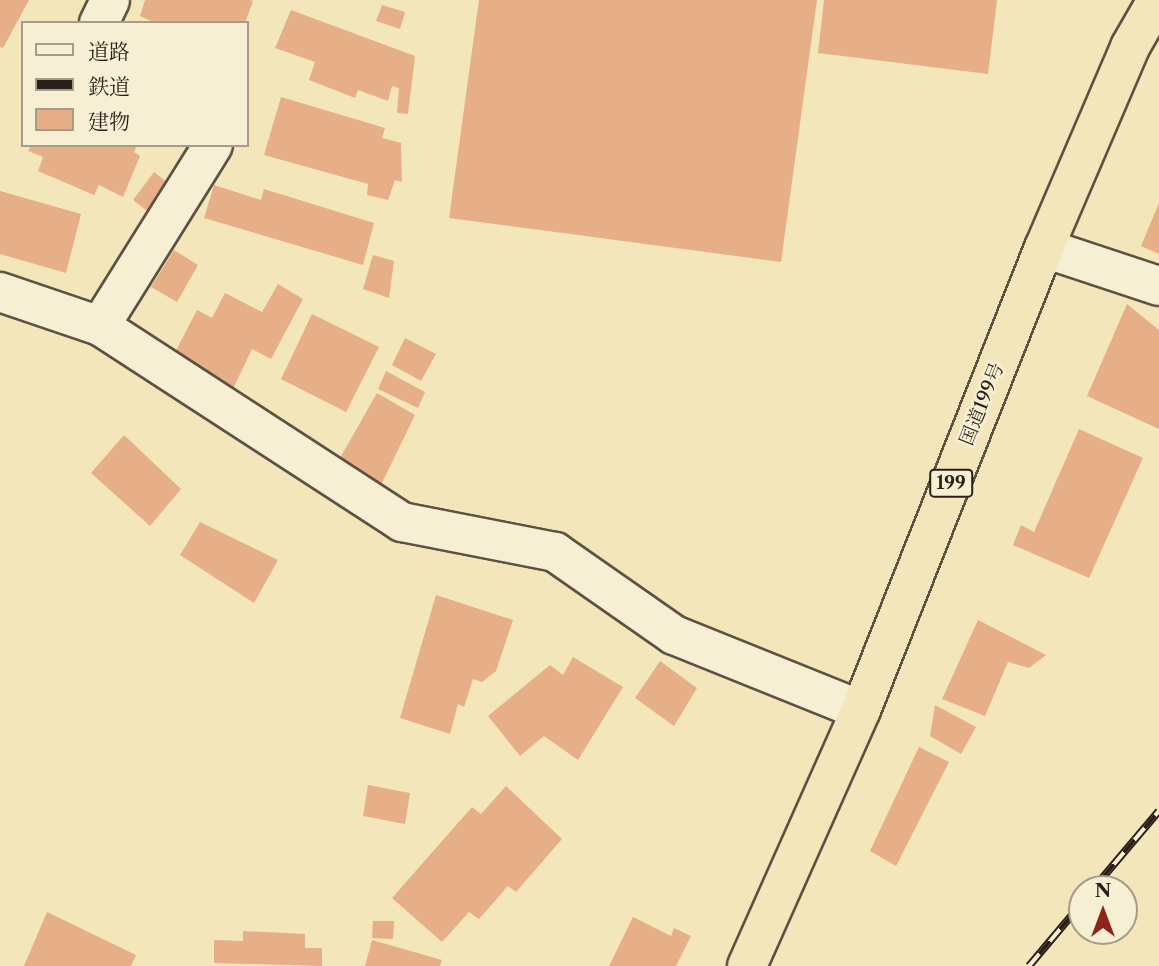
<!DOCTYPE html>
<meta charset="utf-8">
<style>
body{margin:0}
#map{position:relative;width:1159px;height:966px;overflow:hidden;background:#f3e6bb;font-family:"Libre Caslon Text","Noto Serif JP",serif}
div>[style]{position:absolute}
.building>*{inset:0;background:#e7af87}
.roads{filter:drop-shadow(2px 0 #5d5142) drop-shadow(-2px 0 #5d5142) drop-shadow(0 2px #5d5142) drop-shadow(0 -2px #5d5142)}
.minor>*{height:38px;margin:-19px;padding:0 19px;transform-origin:19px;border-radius:19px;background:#f7efd3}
.trunk>*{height:38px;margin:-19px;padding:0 19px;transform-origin:19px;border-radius:19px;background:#f3e6bb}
.rail>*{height:8px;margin-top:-4px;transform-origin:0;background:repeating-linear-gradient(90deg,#f7efd3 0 16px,#2b1f19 0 32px);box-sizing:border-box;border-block:2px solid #2b1f19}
span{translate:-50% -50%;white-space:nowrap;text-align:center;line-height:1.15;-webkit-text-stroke:5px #f7efd3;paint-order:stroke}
.shield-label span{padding:2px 5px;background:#f7efd3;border:2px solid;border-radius:5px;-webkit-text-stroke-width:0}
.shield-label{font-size:18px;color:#2b1f19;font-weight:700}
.street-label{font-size:19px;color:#2b1f19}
.legend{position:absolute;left:21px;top:21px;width:228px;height:126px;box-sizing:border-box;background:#f7efd3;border:2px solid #a59c89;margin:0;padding:9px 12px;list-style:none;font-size:21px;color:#2b1f19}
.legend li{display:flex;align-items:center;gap:14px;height:35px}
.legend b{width:35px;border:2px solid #a59c89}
.north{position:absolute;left:1068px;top:875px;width:70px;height:70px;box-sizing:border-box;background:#f7efd3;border:2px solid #a59c89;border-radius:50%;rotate:0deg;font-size:19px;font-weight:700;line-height:28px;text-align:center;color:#2b1f19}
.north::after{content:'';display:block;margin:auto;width:24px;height:32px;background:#8f2418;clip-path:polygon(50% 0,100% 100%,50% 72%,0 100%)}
</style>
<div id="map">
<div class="building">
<i style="clip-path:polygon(0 0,29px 0,3px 48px,0 47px)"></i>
<i style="clip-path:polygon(145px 0,251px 0,253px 1px,245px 23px,156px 23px,140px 16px)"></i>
<i style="clip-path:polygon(479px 0,817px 0,781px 262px,449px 218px)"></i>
<i style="clip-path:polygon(824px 0,997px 0,988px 74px,818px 53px)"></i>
<i style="clip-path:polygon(382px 5px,405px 12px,400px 29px,376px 21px)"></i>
<i style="clip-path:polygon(291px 10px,415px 56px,408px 114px,397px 113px,399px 88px,392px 86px,388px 101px,358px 90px,355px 98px,309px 80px,315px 62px,275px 48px)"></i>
<i style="clip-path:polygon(281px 97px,385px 128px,382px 138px,401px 143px,402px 182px,395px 180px,388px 200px,367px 195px,368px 184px,264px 155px)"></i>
<i style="clip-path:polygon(31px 145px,137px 145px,134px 152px,140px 156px,123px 197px,99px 185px,94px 195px,38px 171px,43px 157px,28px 151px)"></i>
<i style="clip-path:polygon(154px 172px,168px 183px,147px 211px,133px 200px)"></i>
<i style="clip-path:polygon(214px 185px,261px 200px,264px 189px,374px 223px,363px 265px,204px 218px)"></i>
<i style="clip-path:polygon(0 191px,81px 214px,66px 273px,0 254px)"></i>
<i style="clip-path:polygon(1159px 203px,1159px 254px,1141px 246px)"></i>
<i style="clip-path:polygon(174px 250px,198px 265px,177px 302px,151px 287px)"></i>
<i style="clip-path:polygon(373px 255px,394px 261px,389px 298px,363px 289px)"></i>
<i style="clip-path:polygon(278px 284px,303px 299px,271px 359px,252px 349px,231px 393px,171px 360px,197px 310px,212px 318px,225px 293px,262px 312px)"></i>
<i style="clip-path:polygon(1127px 304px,1159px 330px,1159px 429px,1087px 396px)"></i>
<i style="clip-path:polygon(312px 314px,379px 347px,346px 412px,281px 379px)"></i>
<i style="clip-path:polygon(405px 338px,436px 354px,421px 381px,392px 365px)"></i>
<i style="clip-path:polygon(386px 371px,425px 392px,418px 408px,378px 389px)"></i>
<i style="clip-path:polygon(377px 393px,415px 415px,379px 489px,336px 465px)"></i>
<i style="clip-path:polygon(1079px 429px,1143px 458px,1089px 578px,1013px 545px,1021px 525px,1034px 532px)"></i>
<i style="clip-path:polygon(124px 435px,181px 489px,150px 526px,91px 473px)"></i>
<i style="clip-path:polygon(200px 522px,278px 560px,254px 603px,180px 555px)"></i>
<i style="clip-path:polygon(436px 595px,513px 620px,496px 671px,482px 682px,473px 679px,464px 707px,458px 704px,450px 734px,400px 718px)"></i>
<i style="clip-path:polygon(978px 620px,1046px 655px,1029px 668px,1008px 662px,985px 716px,942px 699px)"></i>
<i style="clip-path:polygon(573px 657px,623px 687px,578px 760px,544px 736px,520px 756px,488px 716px,550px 665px,563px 675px)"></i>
<i style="clip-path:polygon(660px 661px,697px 688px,674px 726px,635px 698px)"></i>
<i style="clip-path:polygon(935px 705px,976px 727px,961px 754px,930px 736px)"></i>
<i style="clip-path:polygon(919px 747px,949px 762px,896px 866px,870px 851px)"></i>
<i style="clip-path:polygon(368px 785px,410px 793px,405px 824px,363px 816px)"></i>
<i style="clip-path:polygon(506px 786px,562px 839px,516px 892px,508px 886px,479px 919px,469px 912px,442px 942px,392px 898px,472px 807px,481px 814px)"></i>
<i style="clip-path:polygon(47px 912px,136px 955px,131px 966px,24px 966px)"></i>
<i style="clip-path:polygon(633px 917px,671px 936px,674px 928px,691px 936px,676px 966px,609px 966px)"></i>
<i style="clip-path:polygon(373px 921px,394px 921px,393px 939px,372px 938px)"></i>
<i style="clip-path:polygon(243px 931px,305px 934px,305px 948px,322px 948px,322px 966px,214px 963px,214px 940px,243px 941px)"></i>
<i style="clip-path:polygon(372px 940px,442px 960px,440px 966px,365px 966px)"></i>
</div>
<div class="roads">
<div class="minor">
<i style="left:99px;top:23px;width:25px;rotate:-64deg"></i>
<i style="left:1044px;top:248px;width:121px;rotate:18.3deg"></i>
<i style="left:0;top:292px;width:106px;rotate:18.8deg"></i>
<i style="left:100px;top:326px;width:360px;rotate:33deg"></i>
<i style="left:402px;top:522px;width:156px;rotate:11.1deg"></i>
<i style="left:555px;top:552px;width:145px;rotate:34.9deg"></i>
<i style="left:674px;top:635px;width:201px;rotate:21.9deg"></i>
<i style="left:100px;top:326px;width:213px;rotate:-58deg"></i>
</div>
<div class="trunk">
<i style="left:747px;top:966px;width:280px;rotate:-66deg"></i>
<i style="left:861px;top:710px;width:497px;rotate:-68.4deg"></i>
<i style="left:1044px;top:248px;width:219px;rotate:-66.8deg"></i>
<i style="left:1130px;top:47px;width:54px;rotate:-60.1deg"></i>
</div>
</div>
<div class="rail">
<i style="left:1093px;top:889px;width:102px;rotate:-49.8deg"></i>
<i style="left:1029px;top:966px;width:82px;rotate:-49.9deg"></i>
</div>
<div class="shield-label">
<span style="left:951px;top:483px">199</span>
</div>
<div class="street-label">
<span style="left:982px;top:404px;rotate:-68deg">国道199号</span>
</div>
<ul class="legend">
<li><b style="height:9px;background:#f7efd3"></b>道路</li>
<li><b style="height:9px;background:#2b1f19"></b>鉄道</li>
<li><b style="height:19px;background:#e7af87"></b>建物</li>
</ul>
<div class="north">N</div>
</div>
